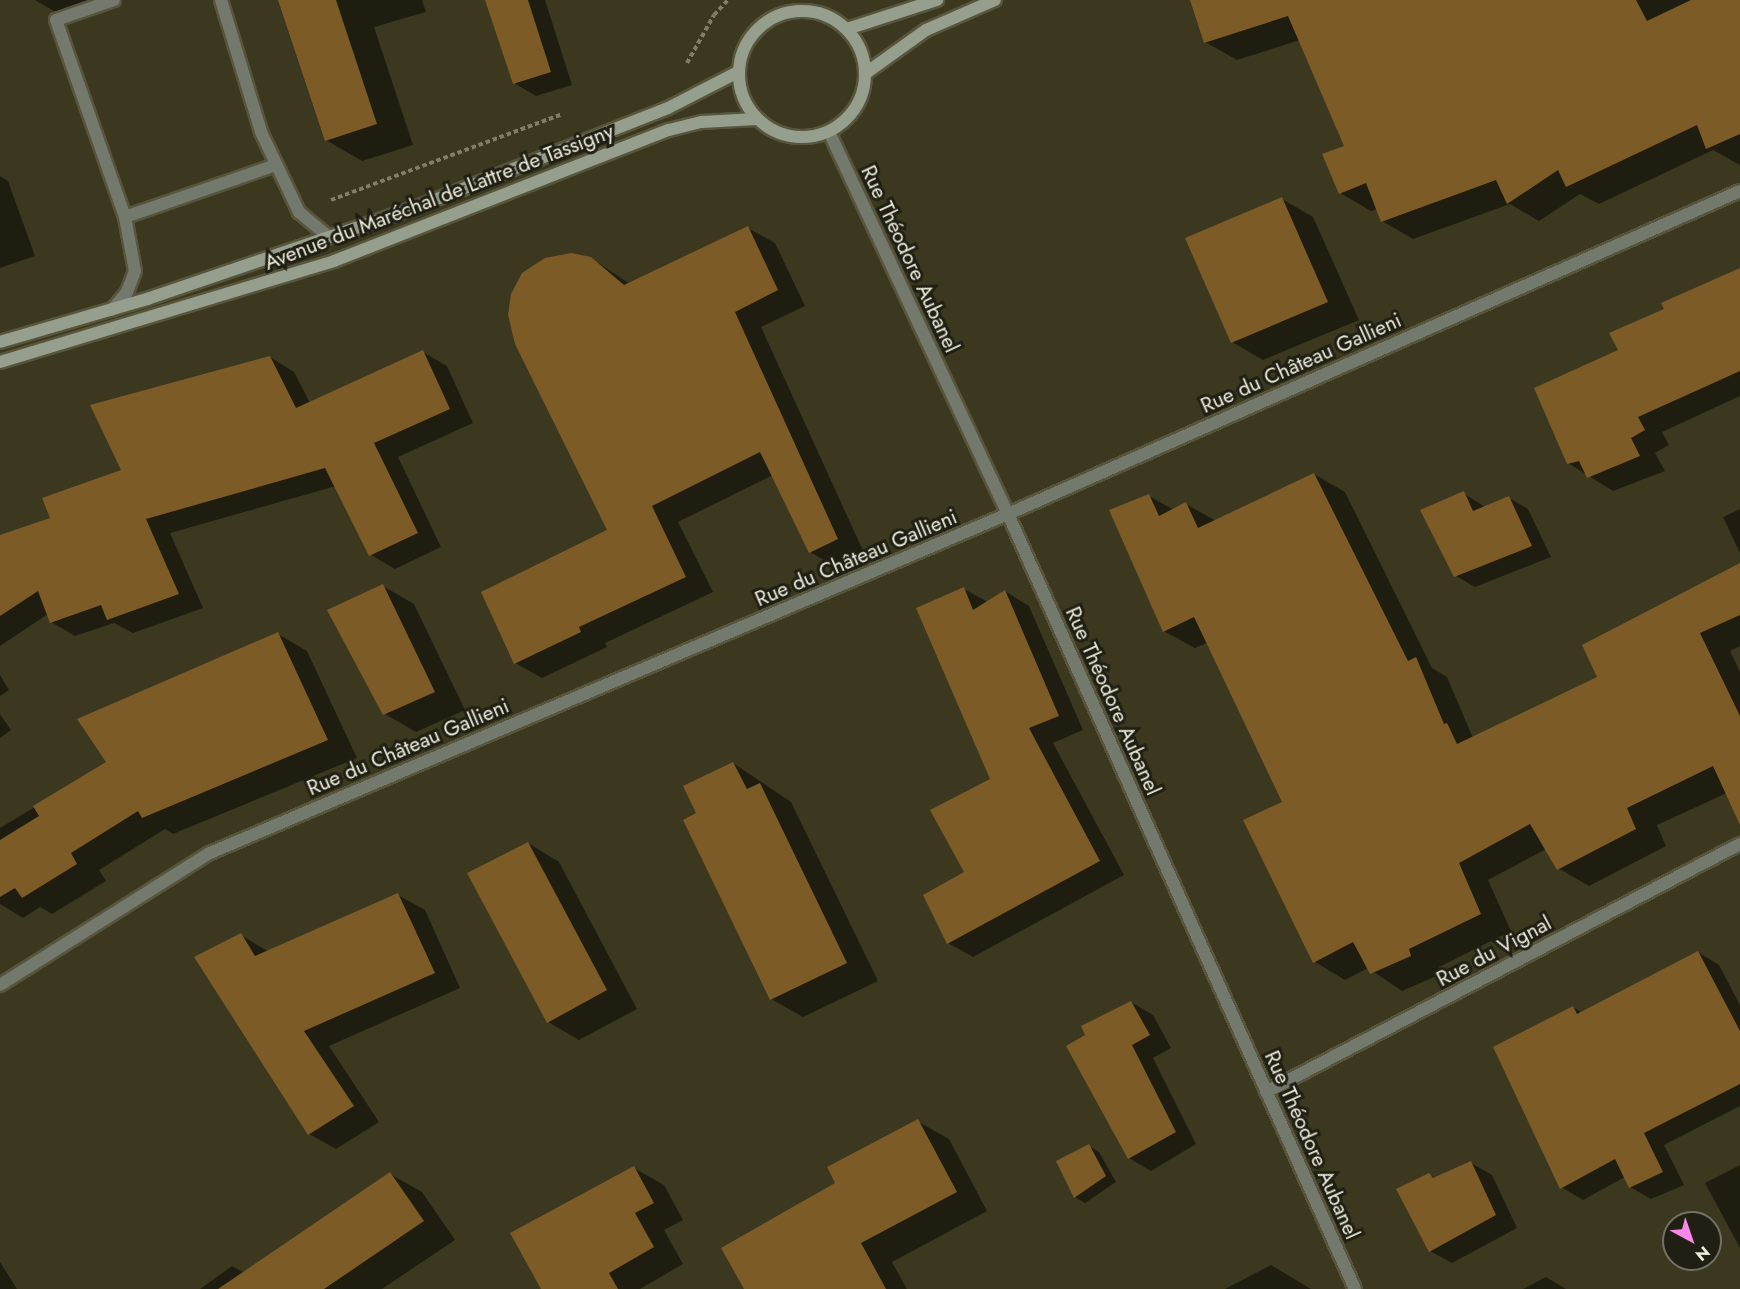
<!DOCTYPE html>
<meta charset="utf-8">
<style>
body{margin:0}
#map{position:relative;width:1740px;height:1289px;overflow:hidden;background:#3b381f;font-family:Jost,sans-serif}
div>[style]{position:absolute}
.shadow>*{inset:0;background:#0007}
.building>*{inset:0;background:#7d5b26}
.path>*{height:4px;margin-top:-2px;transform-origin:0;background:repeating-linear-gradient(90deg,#807d68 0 4.5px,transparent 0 7.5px)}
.roads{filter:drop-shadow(2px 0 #58553d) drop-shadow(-2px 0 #58553d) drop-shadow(0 2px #58553d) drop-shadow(0 -2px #58553d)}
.lane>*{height:12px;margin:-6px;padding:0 6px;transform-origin:6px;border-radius:6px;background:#74796e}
.street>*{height:12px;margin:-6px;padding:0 6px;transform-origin:6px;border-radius:6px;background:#74796e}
.secondary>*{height:12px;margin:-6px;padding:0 6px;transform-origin:6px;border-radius:6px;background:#969e8d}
.secondary>.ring{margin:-6px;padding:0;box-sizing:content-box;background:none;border:12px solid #969e8d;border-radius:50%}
span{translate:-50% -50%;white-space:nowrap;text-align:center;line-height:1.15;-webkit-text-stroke:6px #201f14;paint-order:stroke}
.street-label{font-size:21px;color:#eeecdd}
.north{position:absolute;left:1662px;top:1211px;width:60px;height:60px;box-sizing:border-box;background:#201f14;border:2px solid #727164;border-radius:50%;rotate:140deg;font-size:16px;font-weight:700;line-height:24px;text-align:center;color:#eeecdd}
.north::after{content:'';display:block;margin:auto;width:21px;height:27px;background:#f987e8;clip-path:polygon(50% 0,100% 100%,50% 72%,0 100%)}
</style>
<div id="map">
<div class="shadow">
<i style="clip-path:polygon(35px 0,103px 0,59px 14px)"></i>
<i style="clip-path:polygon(280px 0,422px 0,426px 12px,374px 27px,413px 145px,362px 161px,326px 140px)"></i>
<i style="clip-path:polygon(487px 0,545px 0,572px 85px,536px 96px,514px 83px)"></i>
<i style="clip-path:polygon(1192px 0,1740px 0,1740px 165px,1713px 150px,1599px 204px,1580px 194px,1539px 221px,1510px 204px,1413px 239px,1382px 221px,1377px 209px,1371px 211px,1340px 193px,1346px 147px,1300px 40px,1237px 60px,1205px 42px)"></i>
<i style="clip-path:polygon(0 176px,8px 181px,35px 256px,0 268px)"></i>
<i style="clip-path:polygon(1282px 199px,1313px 217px,1359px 320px,1263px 360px,1232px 342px)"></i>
<i style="clip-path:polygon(748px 228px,775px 243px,805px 306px,761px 327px,865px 555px,837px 568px,810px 552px,773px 475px,678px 522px,713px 592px,605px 643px,607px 647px,542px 678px,515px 663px,609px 531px,591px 258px,630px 284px)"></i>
<i style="clip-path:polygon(1740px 270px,1740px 396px,1662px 432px,1669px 445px,1655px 453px,1665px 471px,1613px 491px,1568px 463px,1620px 351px,1666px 310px)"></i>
<i style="clip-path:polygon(423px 352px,447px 366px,473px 423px,398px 457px,441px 547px,395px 569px,371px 555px,336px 486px,170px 533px,203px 608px,133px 633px,114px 623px,75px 636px,51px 622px,48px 614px,0 646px,0 555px,124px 470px,270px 357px,294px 372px,310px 403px)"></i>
<i style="clip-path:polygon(1314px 474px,1345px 492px,1432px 668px,1447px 677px,1473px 738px,1599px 677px,1740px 564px,1740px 646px,1730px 651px,1740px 672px,1740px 787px,1657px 825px,1666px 846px,1589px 886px,1558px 868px,1546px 849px,1488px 880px,1511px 931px,1439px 967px,1441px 974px,1402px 991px,1368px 968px,1345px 980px,1315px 962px,1284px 802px,1207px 643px,1195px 648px,1164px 631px,1149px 496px,1174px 510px,1186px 504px,1216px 521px)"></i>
<i style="clip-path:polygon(1463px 493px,1485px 507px,1509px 498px,1528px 509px,1551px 557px,1475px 587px,1456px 576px)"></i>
<i style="clip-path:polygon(1740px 509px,1740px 553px,1723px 517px)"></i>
<i style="clip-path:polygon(383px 586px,414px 604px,465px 710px,416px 732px,385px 714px)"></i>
<i style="clip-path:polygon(964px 589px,988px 602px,1005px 591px,1029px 606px,1083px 730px,1053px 743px,1124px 875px,973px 957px,948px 943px,992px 780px)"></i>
<i style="clip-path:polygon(278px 634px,307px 651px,357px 758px,173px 834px,165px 829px,99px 870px,106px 881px,52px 914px,40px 907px,23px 918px,0 904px,0 828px,108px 763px)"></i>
<i style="clip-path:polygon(0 675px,9px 690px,0 696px)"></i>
<i style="clip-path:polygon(0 714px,11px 730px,0 738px)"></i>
<i style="clip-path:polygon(733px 763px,791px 802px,878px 981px,803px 1017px,771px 999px,698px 814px)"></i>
<i style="clip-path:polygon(528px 843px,559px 862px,637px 1009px,579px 1040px,548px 1022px)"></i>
<i style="clip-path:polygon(398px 895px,425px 910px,460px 988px,329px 1046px,379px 1122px,336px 1149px,309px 1134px,196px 957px,241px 935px,269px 952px)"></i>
<i style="clip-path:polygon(1698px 952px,1719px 965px,1740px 1005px,1740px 1106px,1664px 1145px,1684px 1185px,1651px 1199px,1630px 1187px,1625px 1177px,1583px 1200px,1561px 1187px,1573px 1007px,1582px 1013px)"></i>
<i style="clip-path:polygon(1131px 1002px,1153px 1015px,1171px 1048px,1153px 1058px,1196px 1144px,1151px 1171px,1129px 1158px,1068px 1047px)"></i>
<i style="clip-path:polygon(917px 1121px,949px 1139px,987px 1211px,892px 1262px,907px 1289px,745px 1289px,837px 1183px)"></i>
<i style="clip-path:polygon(1089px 1146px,1099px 1152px,1116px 1182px,1085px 1203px,1075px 1197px)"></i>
<i style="clip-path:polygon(1471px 1163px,1492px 1175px,1517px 1228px,1452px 1263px,1430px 1251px,1429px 1175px,1436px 1178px)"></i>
<i style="clip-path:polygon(1740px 1165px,1740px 1248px,1705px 1183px)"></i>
<i style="clip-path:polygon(634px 1168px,664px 1185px,683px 1220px,664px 1230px,683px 1264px,640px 1289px,542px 1289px)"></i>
<i style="clip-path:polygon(390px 1174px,422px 1192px,455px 1240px,382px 1289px,200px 1289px,232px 1266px,245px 1273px)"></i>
<i style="clip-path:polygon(0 1262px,17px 1289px,0 1289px)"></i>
<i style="clip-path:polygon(1271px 1265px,1311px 1289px,1225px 1289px)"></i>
<i style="clip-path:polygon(1546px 1277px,1566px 1289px,1523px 1289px)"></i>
</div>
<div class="building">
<i style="clip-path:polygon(278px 0,336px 0,377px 124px,325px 141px)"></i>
<i style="clip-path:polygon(485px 0,528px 0,551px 72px,513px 84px)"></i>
<i style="clip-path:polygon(1190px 0,1636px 0,1647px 21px,1691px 0,1740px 0,1740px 134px,1706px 149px,1697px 125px,1566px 187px,1558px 170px,1507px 204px,1496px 180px,1381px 222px,1366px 183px,1339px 194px,1322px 154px,1344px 146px,1288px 16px,1204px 43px)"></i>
<i style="clip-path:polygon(1282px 197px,1328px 302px,1231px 343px,1185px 238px)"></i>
<i style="clip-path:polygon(748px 226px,778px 290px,735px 312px,838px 539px,809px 553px,760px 452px,652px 506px,686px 577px,579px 627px,581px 632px,514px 664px,481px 592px,607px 530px,515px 344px,508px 315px,511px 294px,522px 273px,545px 258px,571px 253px,591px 257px,624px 285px)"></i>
<i style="clip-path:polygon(1740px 268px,1740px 371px,1638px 417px,1645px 430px,1631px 438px,1640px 456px,1587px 478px,1579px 461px,1567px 464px,1534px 388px,1618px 350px,1609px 333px,1664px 309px,1661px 303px)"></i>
<i style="clip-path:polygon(423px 350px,450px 409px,374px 443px,418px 533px,369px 556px,325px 468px,146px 519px,179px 594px,107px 620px,101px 605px,50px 623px,38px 591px,0 616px,0 535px,50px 518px,42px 498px,121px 470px,90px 405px,270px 356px,296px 408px)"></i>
<i style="clip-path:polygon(1314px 473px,1408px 661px,1416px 657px,1444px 724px,1447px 723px,1457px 744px,1597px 677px,1582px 645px,1740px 563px,1740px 615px,1700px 633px,1740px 716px,1740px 825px,1713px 766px,1627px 808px,1636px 829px,1557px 870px,1530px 824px,1459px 863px,1481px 914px,1409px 949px,1411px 956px,1370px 974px,1353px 942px,1313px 963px,1243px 820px,1282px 802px,1194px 617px,1163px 632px,1109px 510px,1149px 494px,1159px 516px,1186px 502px,1198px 528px)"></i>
<i style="clip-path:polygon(1464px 491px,1473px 511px,1509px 496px,1532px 546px,1454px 577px,1420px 510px)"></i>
<i style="clip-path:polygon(383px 584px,435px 692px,383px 715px,327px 610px)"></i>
<i style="clip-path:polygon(964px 587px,973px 610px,1005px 590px,1059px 716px,1029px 728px,1100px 861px,947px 944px,923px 895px,964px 872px,930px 810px,990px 779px,916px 608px)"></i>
<i style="clip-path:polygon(278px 632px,328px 740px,142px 818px,138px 811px,71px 853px,77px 864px,22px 898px,15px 888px,0 897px,0 840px,39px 816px,33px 806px,106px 762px,77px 719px)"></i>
<i style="clip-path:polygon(733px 762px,747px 789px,760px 783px,847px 963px,770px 1000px,683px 820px,696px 813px,683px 786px)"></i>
<i style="clip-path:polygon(528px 842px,607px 990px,547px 1023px,467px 873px)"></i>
<i style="clip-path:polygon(398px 893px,435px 973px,304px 1031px,354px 1106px,308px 1135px,194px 957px,241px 933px,255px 956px)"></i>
<i style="clip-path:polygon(1698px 951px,1740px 1031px,1740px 1084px,1644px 1133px,1663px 1172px,1629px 1188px,1615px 1159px,1560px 1189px,1493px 1047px,1573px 1006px,1577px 1014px)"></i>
<i style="clip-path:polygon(1131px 1001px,1150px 1035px,1132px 1045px,1176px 1132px,1128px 1159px,1066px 1046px,1085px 1035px,1081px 1026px)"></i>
<i style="clip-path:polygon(918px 1119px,957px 1192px,861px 1243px,886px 1289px,744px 1289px,721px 1248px,835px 1183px,827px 1167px)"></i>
<i style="clip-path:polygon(1089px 1144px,1106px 1176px,1074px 1198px,1056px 1161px)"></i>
<i style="clip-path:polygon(1471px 1161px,1496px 1215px,1429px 1252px,1396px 1189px,1429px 1173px,1433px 1178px)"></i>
<i style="clip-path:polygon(634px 1166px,654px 1203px,635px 1213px,654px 1247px,609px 1273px,618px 1289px,541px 1289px,510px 1233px)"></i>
<i style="clip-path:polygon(390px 1172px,424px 1221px,324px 1289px,218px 1289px)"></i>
</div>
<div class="path">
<i style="left:687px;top:63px;width:55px;rotate:-60.6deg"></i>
<i style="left:714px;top:15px;width:21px;rotate:-47deg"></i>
<i style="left:331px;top:200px;width:246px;rotate:-20.4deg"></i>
</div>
<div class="roads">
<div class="lane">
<i style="left:114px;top:0;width:61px;rotate:161deg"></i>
<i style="left:56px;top:20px;width:209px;rotate:70.7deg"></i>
<i style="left:125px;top:217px;width:160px;rotate:-19deg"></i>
<i style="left:221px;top:0;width:138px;rotate:73.1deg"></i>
<i style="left:261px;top:132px;width:89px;rotate:64.6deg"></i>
<i style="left:299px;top:212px;width:39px;rotate:40deg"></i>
<i style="left:112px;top:310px;width:23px;rotate:-50deg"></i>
<i style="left:127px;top:292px;width:22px;rotate:-69deg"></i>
<i style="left:135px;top:271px;width:55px;rotate:-100.5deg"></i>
</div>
<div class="street">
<i style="left:829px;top:132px;width:422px;rotate:64.9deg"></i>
<i style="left:1008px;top:514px;width:849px;rotate:65.88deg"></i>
<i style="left:0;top:985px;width:248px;rotate:-32.2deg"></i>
<i style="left:210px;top:853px;width:867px;rotate:-23.02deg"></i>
<i style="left:1008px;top:514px;width:800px;rotate:-23.81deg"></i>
<i style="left:1266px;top:1092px;width:535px;rotate:-27.62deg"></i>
</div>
<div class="secondary">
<i class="ring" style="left:739px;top:11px;width:114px;height:114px"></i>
<i style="left:847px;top:29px;width:95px;rotate:-17.9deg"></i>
<i style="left:866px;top:73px;width:74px;rotate:-35.6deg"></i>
<i style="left:926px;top:30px;width:75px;rotate:-23.5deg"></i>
<i style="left:0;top:342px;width:153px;rotate:-16.3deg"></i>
<i style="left:147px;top:299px;width:277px;rotate:-18.8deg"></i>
<i style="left:409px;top:210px;width:278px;rotate:-21.5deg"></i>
<i style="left:668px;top:108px;width:79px;rotate:-27.2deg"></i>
<i style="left:0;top:362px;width:349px;rotate:-16.8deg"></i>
<i style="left:334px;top:261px;width:360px;rotate:-21.4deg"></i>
<i style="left:669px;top:130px;width:34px;rotate:-14deg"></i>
<i style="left:702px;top:122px;width:54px;rotate:-3.2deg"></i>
</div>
</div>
<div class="street-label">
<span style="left:439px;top:197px;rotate:-21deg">Avenue du Maréchal de Lattre de Tassigny</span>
<span style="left:910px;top:259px;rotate:65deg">Rue Théodore Aubanel</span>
<span style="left:1301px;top:363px;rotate:-24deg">Rue du Château Gallieni</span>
<span style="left:856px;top:558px;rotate:-23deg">Rue du Château Gallieni</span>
<span style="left:1113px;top:701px;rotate:66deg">Rue Théodore Aubanel</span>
<span style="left:408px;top:747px;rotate:-23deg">Rue du Château Gallieni</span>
<span style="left:1494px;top:951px;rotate:-28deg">Rue du Vignal</span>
<span style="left:1312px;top:1145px;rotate:66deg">Rue Théodore Aubanel</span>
</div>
<div class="north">N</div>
</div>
